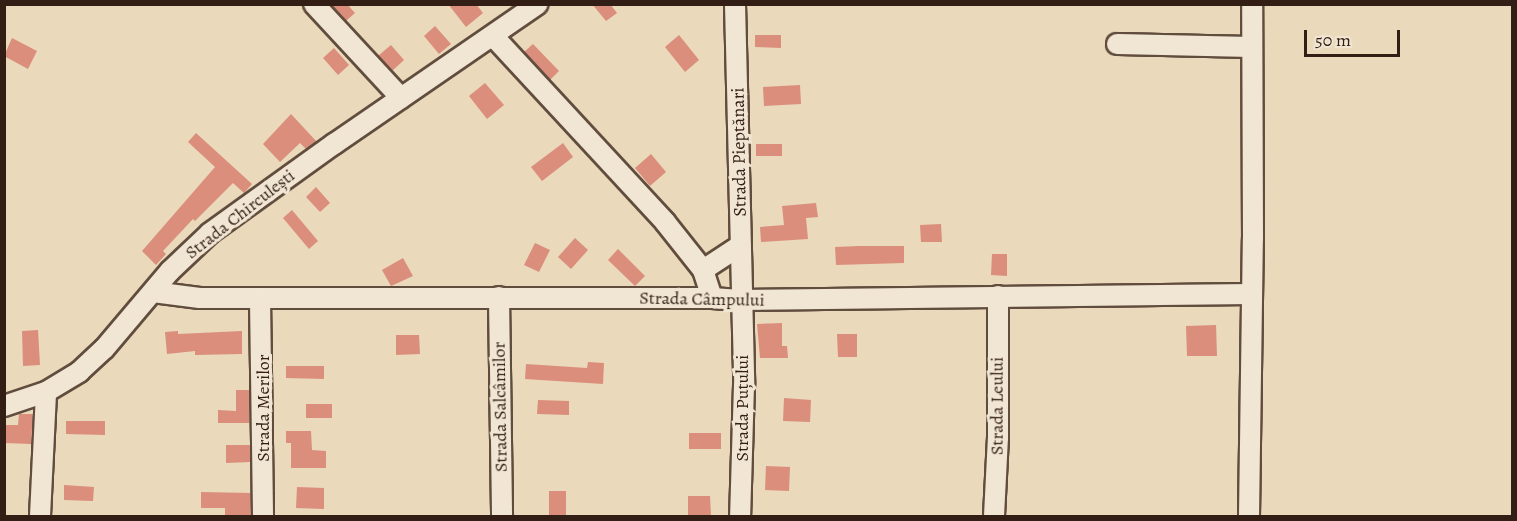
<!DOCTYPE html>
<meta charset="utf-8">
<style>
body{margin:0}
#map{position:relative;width:1517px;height:521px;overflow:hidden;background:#ead9bb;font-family:Alegreya,serif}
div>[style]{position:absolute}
.building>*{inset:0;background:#da8e7b}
.roads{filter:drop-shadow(2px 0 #614d3e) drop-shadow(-2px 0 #614d3e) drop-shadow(0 2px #614d3e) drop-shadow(0 -2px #614d3e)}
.minor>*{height:20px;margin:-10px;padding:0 10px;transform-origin:10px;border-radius:10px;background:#f1e6d3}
span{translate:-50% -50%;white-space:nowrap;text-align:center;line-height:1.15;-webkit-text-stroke:6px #f1e6d3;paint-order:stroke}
.street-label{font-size:18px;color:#331e15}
.frame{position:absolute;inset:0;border:6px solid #331e15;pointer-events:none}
.scale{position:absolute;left:1304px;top:30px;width:96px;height:27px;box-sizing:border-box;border:3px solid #331e15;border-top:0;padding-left:8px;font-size:18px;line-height:21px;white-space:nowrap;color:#331e15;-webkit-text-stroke:4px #f1e6d3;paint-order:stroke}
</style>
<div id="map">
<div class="building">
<i style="clip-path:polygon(331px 4px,347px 4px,355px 13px,346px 21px)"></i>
<i style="clip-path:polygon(448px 4px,476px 4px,483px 13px,466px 27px)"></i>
<i style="clip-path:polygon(592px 4px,610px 4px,617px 13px,606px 21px)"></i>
<i style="clip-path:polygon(435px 26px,451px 44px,439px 54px,424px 36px)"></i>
<i style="clip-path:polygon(679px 35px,699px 60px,685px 72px,665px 47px)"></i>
<i style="clip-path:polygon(755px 35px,781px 35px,781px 48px,755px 47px)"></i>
<i style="clip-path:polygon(12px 38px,37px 51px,28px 69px,4px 56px)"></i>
<i style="clip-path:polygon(533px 44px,559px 71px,550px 80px,524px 52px)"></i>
<i style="clip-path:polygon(391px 45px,404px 60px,392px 71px,378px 56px)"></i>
<i style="clip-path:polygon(334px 48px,349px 65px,338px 75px,323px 58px)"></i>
<i style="clip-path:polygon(485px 83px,504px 105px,487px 119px,469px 96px)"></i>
<i style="clip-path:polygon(800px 85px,801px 104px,764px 106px,763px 87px)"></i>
<i style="clip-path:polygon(291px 114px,317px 142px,306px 149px,300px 143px,280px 162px,263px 144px)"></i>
<i style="clip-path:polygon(196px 133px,252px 184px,244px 193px,233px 183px,195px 221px,193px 219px,163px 251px,166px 254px,156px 265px,142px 251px,215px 167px,188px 142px)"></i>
<i style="clip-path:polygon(563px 143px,573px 157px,542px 181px,531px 167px)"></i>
<i style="clip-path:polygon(756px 144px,782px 144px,782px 156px,756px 156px)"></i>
<i style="clip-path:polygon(651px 154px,666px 172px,650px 186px,635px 168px)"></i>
<i style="clip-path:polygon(316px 187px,330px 203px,320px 212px,306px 197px)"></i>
<i style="clip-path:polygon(816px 203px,818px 217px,806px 218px,808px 239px,761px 242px,760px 227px,784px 225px,782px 206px)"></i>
<i style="clip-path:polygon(292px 210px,318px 241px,309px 249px,283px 218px)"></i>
<i style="clip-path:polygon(941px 224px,942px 242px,921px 242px,920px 225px)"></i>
<i style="clip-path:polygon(575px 238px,588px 250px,571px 269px,558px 257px)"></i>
<i style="clip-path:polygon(535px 243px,550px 250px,539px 272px,524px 265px)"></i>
<i style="clip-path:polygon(859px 246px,904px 246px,904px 263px,836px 265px,835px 247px)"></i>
<i style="clip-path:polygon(618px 249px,645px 276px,635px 286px,608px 260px)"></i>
<i style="clip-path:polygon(992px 254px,1007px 254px,1007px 276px,991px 275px)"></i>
<i style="clip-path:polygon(403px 258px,413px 276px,391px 286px,382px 270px)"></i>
<i style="clip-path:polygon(782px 323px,782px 346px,787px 346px,788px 358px,760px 358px,757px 324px)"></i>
<i style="clip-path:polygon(1216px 325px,1217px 356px,1187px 356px,1186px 326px)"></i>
<i style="clip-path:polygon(38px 330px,40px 365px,23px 366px,22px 331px)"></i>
<i style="clip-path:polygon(178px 331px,178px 334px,242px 331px,242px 354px,195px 355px,195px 351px,167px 354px,165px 332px)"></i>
<i style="clip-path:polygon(837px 334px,857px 334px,857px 357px,838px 357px)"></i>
<i style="clip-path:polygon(396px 335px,419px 335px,420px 354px,396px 355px)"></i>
<i style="clip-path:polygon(588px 362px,604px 363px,603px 384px,525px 379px,526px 364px,587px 368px)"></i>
<i style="clip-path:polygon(286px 366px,324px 366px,324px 379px,286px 378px)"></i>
<i style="clip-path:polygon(236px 390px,249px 390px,249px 423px,218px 423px,218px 410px,236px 411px)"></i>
<i style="clip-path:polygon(784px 398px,811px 400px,810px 422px,783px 421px)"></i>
<i style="clip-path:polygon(538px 400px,569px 401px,569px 415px,537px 414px)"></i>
<i style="clip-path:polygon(306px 404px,332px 404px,332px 418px,306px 418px)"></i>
<i style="clip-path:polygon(19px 414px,33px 414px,31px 444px,4px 443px,5px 425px,18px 425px)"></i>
<i style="clip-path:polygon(66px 421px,105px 421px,105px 435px,66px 434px)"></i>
<i style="clip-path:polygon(286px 431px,311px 431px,312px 450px,326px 451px,326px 468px,291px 468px,291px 443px,286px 443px)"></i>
<i style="clip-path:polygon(689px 433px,721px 433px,721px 449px,689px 449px)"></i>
<i style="clip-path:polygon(226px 445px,250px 445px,250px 462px,226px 463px)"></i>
<i style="clip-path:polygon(766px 466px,790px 467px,789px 491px,765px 490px)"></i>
<i style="clip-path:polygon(64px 485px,94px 487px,93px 501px,64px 500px)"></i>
<i style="clip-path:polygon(297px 487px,324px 488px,324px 509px,296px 508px)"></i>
<i style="clip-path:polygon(549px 491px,566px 491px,566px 516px,549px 516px)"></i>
<i style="clip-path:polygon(201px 492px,251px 493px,251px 516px,225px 516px,225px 508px,201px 508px)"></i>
<i style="clip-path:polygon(688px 496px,710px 496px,711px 516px,688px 516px)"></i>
</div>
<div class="roads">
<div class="minor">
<i style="left:314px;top:4px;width:128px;rotate:47.2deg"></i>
<i style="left:735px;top:4px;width:381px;rotate:88.6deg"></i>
<i style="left:744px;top:385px;width:131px;rotate:91.7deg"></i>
<i style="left:493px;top:36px;width:253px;rotate:47.2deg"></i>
<i style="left:665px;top:222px;width:61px;rotate:51.6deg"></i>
<i style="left:703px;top:270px;width:29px;rotate:72deg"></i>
<i style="left:1117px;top:44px;width:135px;rotate:1.3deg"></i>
<i style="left:703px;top:270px;width:45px;rotate:-33.3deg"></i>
<i style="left:153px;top:292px;width:47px;rotate:7.3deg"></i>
<i style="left:200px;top:298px;width:512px"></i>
<i style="left:712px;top:298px;width:28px;rotate:4deg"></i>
<i style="left:740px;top:300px;width:512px;rotate:-0.67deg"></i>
<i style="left:499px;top:297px;width:219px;rotate:89.2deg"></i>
<i style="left:260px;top:299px;width:217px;rotate:89.2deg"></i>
<i style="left:4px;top:406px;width:44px;rotate:-18.4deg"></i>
<i style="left:46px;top:392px;width:39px;rotate:-31deg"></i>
<i style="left:79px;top:372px;width:34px;rotate:-43deg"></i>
<i style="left:104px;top:349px;width:102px;rotate:-49.8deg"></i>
<i style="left:170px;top:271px;width:55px;rotate:-43.5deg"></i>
<i style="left:210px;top:233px;width:153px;rotate:-35.7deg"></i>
<i style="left:334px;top:144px;width:247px;rotate:-34.5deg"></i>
<i style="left:40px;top:516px;width:124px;rotate:-87.2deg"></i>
<i style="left:994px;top:516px;width:78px;rotate:-87.1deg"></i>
<i style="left:998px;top:438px;width:142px;rotate:-90deg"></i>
<i style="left:1249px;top:516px;width:278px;rotate:-89.2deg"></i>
<i style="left:1253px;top:238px;width:234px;rotate:-90.2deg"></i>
</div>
</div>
<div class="street-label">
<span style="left:739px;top:152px;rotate:-91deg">Strada Pieptănari</span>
<span style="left:240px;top:214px;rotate:-38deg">Strada Chirculești</span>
<span style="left:702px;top:299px;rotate:1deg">Strada Câmpului</span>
<span style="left:997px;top:406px;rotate:-90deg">Strada Leului</span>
<span style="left:500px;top:407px;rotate:-91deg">Strada Salcâmilor</span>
<span style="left:263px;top:408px;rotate:-90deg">Strada Merilor</span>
<span style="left:742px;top:408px;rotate:-90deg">Strada Puțului</span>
</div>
<div class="frame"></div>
<div class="scale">50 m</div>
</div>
